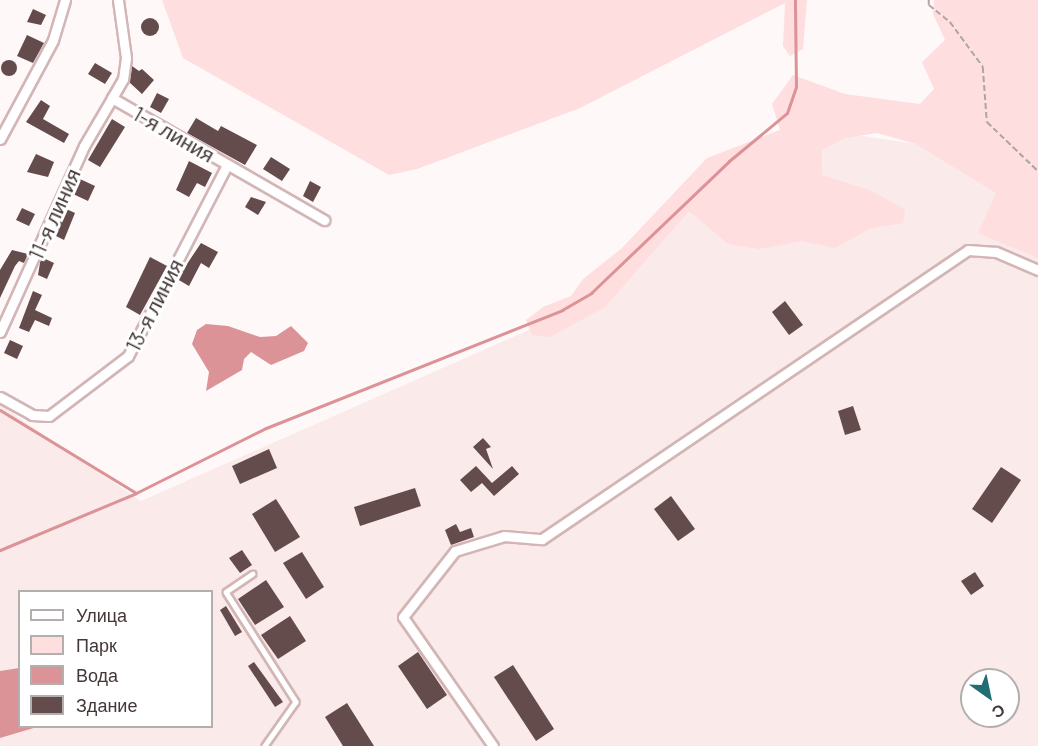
<!DOCTYPE html>
<meta charset="utf-8">
<style>
body{margin:0}
#map{position:relative;width:1038px;height:746px;overflow:hidden;background:#fff8f8;font-family:Barlow,sans-serif}
div>[style]{position:absolute}
.built>*{inset:0;background:#faeaea}
.green>*{inset:0;background:#fededf}
.water>*{inset:0;background:#dc9397}
.stream>*{height:3px;margin:-1.5px;padding:0 1.5px;transform-origin:1.5px;border-radius:1.5px;background:#dc9397}
.building>*{inset:0;background:#644b4c}
.round{border-radius:50%}
.path>*{height:1.5px;margin-top:-0.75px;transform-origin:0;background:repeating-linear-gradient(90deg,#aea5a5 0 6px,transparent 0 9px)}
.roads{filter:drop-shadow(2px 0 #d3b5b6) drop-shadow(-2px 0 #d3b5b6) drop-shadow(0 2px #d3b5b6) drop-shadow(0 -2px #d3b5b6)}
.lane>*{height:4.5px;margin:-2.25px;padding:0 2.25px;transform-origin:2.25px;border-radius:2.25px;background:#fff}
.street>*{height:9px;margin:-4.5px;padding:0 4.5px;transform-origin:4.5px;border-radius:4.5px;background:#fff}
span{translate:-50% -50%;white-space:nowrap;text-align:center;line-height:1.15;-webkit-text-stroke:6px #fff;paint-order:stroke}
.street-label{font-size:21px;color:#433737}
.legend{position:absolute;left:18px;top:590px;width:195px;height:138px;box-sizing:border-box;background:#fff;border:2px solid #b4afaf;margin:0;padding:8px 10px;list-style:none;font-size:18px;color:#433737}
.legend li{display:flex;align-items:center;gap:12px;height:30px}
.legend b{width:30px;border:2px solid #b4afaf}
.north{position:absolute;left:960px;top:668px;width:60px;height:60px;box-sizing:border-box;background:#fff;border:2px solid #b4afaf;border-radius:50%;rotate:147deg;font-size:16px;font-weight:700;line-height:24px;text-align:center;color:#433737}
.north::after{content:'';display:block;margin:auto;width:21px;height:27px;background:#216d74;clip-path:polygon(50% 0,100% 100%,50% 72%,0 100%)}
</style>
<div id="map">
<div class="built">
<i style="clip-path:polygon(evenodd,848px 134px,952px 149px,1038px 194px,1038px 746px,0 746px,0 405px,141px 501px,522px 333px,601px 295px,721px 171px,848px 134px,20px 592px,212px 592px,212px 726px,20px 726px,20px 592px,848px 134px,972px 680px,1008px 680px,1008px 716px,972px 716px,972px 680px)"></i>
</div>
<div class="green">
<i style="clip-path:polygon(162px 0,807px 0,803px 49px,790px 56px,783px 46px,785px 3px,580px 108px,417px 169px,389px 175px,183px 58px)"></i>
<i style="clip-path:polygon(934px 0,1038px 0,1038px 258px,978px 233px,996px 193px,916px 144px,877px 133px,845px 138px,822px 150px,822px 175px,869px 190px,905px 209px,903px 223px,871px 228px,835px 248px,802px 241px,759px 249px,728px 244px,689px 211px,605px 307px,550px 337px,532px 335px,526px 320px,543px 307px,571px 296px,583px 279px,622px 248px,707px 158px,780px 130px,772px 104px,793px 75px,845px 94px,920px 104px,934px 89px,922px 62px,945px 40px,933px 14px)"></i>
</div>
<div class="water">
<i style="clip-path:polygon(206px 324px,228px 326px,260px 337px,276px 336px,291px 326px,308px 343px,304px 351px,271px 365px,251px 352px,244px 359px,242px 370px,206px 391px,209px 372px,192px 344px,197px 330px)"></i>
<i style="clip-path:polygon(19px 668px,20px 726px,37px 727px,0 738px,0 671px)"></i>
</div>
<div class="stream">
<i style="left:0;top:410px;width:159px;rotate:31.4deg"></i>
<i style="left:0;top:550px;width:147px;rotate:-22.7deg"></i>
<i style="left:136px;top:493px;width:145px;rotate:-26.6deg"></i>
<i style="left:266px;top:428px;width:319px;rotate:-21.7deg"></i>
<i style="left:562px;top:310px;width:34px;rotate:-30deg"></i>
<i style="left:591px;top:293px;width:191px;rotate:-43.7deg"></i>
<i style="left:729px;top:161px;width:75px;rotate:-39.6deg"></i>
<i style="left:787px;top:113px;width:28px;rotate:-71deg"></i>
<i style="left:796px;top:87px;width:87px;rotate:-90.7deg"></i>
</div>
<div class="building">
<i style="clip-path:polygon(33px 9px,46px 15px,41px 25px,27px 22px)"></i>
<i class="round" style="left:141px;top:18px;width:18px;height:18px"></i>
<i style="clip-path:polygon(27px 35px,44px 43px,33px 63px,17px 56px)"></i>
<i class="round" style="left:1px;top:60px;width:16px;height:16px"></i>
<i style="clip-path:polygon(95px 63px,112px 73px,105px 84px,88px 74px)"></i>
<i style="clip-path:polygon(132px 66px,139px 71px,142px 69px,154px 80px,142px 94px,129px 82px)"></i>
<i style="clip-path:polygon(157px 93px,169px 99px,161px 113px,150px 107px)"></i>
<i style="clip-path:polygon(41px 100px,50px 106px,43px 119px,69px 134px,64px 143px,26px 122px)"></i>
<i style="clip-path:polygon(196px 118px,218px 131px,221px 126px,257px 145px,245px 165px,187px 133px)"></i>
<i style="clip-path:polygon(112px 119px,125px 127px,100px 167px,88px 160px)"></i>
<i style="clip-path:polygon(36px 154px,54px 162px,48px 177px,27px 172px)"></i>
<i style="clip-path:polygon(271px 157px,290px 169px,282px 181px,263px 169px)"></i>
<i style="clip-path:polygon(189px 161px,212px 173px,205px 187px,197px 183px,189px 197px,176px 190px)"></i>
<i style="clip-path:polygon(80px 179px,95px 186px,88px 201px,73px 194px)"></i>
<i style="clip-path:polygon(310px 181px,321px 187px,313px 202px,303px 196px)"></i>
<i style="clip-path:polygon(251px 197px,266px 202px,258px 215px,245px 207px)"></i>
<i style="clip-path:polygon(22px 208px,35px 214px,29px 226px,16px 220px)"></i>
<i style="clip-path:polygon(64px 208px,75px 213px,64px 240px,52px 234px)"></i>
<i style="clip-path:polygon(201px 243px,218px 252px,209px 268px,201px 263px,189px 286px,177px 279px)"></i>
<i style="clip-path:polygon(12px 250px,28px 254px,24px 263px,19px 261px,15px 266px,0 298px,0 270px)"></i>
<i style="clip-path:polygon(41px 257px,54px 263px,47px 279px,38px 275px)"></i>
<i style="clip-path:polygon(150px 257px,167px 266px,140px 315px,126px 307px)"></i>
<i style="clip-path:polygon(33px 291px,42px 295px,35px 310px,52px 318px,49px 326px,35px 320px,29px 332px,19px 328px)"></i>
<i style="clip-path:polygon(785px 301px,803px 325px,789px 335px,772px 312px)"></i>
<i style="clip-path:polygon(10px 340px,23px 346px,17px 359px,4px 353px)"></i>
<i style="clip-path:polygon(853px 406px,861px 430px,845px 435px,838px 411px)"></i>
<i style="clip-path:polygon(483px 438px,491px 447px,486px 449px,493px 469px,473px 447px)"></i>
<i style="clip-path:polygon(269px 449px,277px 468px,240px 484px,232px 466px)"></i>
<i style="clip-path:polygon(476px 466px,492px 483px,512px 466px,519px 474px,494px 496px,482px 483px,471px 492px,460px 480px)"></i>
<i style="clip-path:polygon(1001px 467px,1021px 480px,992px 523px,972px 509px)"></i>
<i style="clip-path:polygon(415px 488px,421px 506px,360px 526px,354px 507px)"></i>
<i style="clip-path:polygon(671px 496px,695px 529px,678px 541px,654px 509px)"></i>
<i style="clip-path:polygon(276px 499px,300px 537px,275px 552px,252px 514px)"></i>
<i style="clip-path:polygon(456px 524px,460px 532px,471px 528px,474px 537px,451px 545px,445px 530px)"></i>
<i style="clip-path:polygon(242px 550px,252px 565px,240px 573px,229px 558px)"></i>
<i style="clip-path:polygon(302px 552px,324px 587px,306px 599px,283px 563px)"></i>
<i style="clip-path:polygon(975px 572px,984px 586px,971px 595px,961px 581px)"></i>
<i style="clip-path:polygon(266px 580px,284px 607px,255px 625px,238px 599px)"></i>
<i style="clip-path:polygon(226px 606px,242px 632px,235px 636px,220px 610px)"></i>
<i style="clip-path:polygon(290px 616px,306px 641px,278px 659px,261px 635px)"></i>
<i style="clip-path:polygon(418px 652px,447px 695px,427px 709px,398px 666px)"></i>
<i style="clip-path:polygon(254px 662px,283px 702px,275px 707px,248px 666px)"></i>
<i style="clip-path:polygon(513px 665px,554px 729px,536px 741px,494px 677px)"></i>
<i style="clip-path:polygon(347px 703px,374px 746px,343px 746px,325px 717px)"></i>
</div>
<div class="path">
<i style="left:929px;top:0;width:5px;rotate:90deg"></i>
<i style="left:929px;top:5px;width:27px;rotate:39deg"></i>
<i style="left:950px;top:22px;width:56px;rotate:53.7deg"></i>
<i style="left:983px;top:67px;width:55px;rotate:85.8deg"></i>
<i style="left:987px;top:122px;width:71px;rotate:43.9deg"></i>
</div>
<div class="roads">
<div class="lane">
<i style="left:253px;top:574px;width:32px;rotate:146deg"></i>
<i style="left:226px;top:592px;width:130px;rotate:57.5deg"></i>
<i style="left:296px;top:702px;width:54px;rotate:125.2deg"></i>
</div>
<div class="street">
<i style="left:118px;top:0;width:59px;rotate:82.1deg"></i>
<i style="left:126px;top:58px;width:21px;rotate:98deg"></i>
<i style="left:123px;top:79px;width:22px;rotate:120deg"></i>
<i style="left:112px;top:98px;width:245px;rotate:29.9deg"></i>
<i style="left:0;top:139px;width:112px;rotate:-61.8deg"></i>
<i style="left:53px;top:40px;width:42px;rotate:-73.3deg"></i>
<i style="left:0;top:332px;width:204px;rotate:-65.7deg"></i>
<i style="left:84px;top:146px;width:56px;rotate:-59.7deg"></i>
<i style="left:0;top:397px;width:37px;rotate:29deg"></i>
<i style="left:32px;top:415px;width:17px;rotate:3deg"></i>
<i style="left:49px;top:416px;width:99px;rotate:-37.2deg"></i>
<i style="left:128px;top:356px;width:215px;rotate:-62.6deg"></i>
<i style="left:493px;top:746px;width:157px;rotate:-124.9deg"></i>
<i style="left:403px;top:617px;width:84px;rotate:-51.8deg"></i>
<i style="left:455px;top:551px;width:51px;rotate:-17deg"></i>
<i style="left:504px;top:536px;width:38px;rotate:5deg"></i>
<i style="left:542px;top:539px;width:515px;rotate:-34.15deg"></i>
<i style="left:968px;top:250px;width:28px;rotate:4deg"></i>
<i style="left:996px;top:252px;width:46px;rotate:23.2deg"></i>
</div>
</div>
<div class="street-label">
<span style="left:174px;top:134px;rotate:30deg">1-я линия</span>
<span style="left:54px;top:214px;rotate:-66deg">11-я линия</span>
<span style="left:154px;top:305px;rotate:-63deg">13-я линия</span>
</div>
<ul class="legend">
<li><b style="height:8px;background:#fff"></b>Улица</li>
<li><b style="height:16px;background:#fededf"></b>Парк</li>
<li><b style="height:16px;background:#dc9397"></b>Вода</li>
<li><b style="height:16px;background:#644b4c"></b>Здание</li>
</ul>
<div class="north">С</div>
</div>
